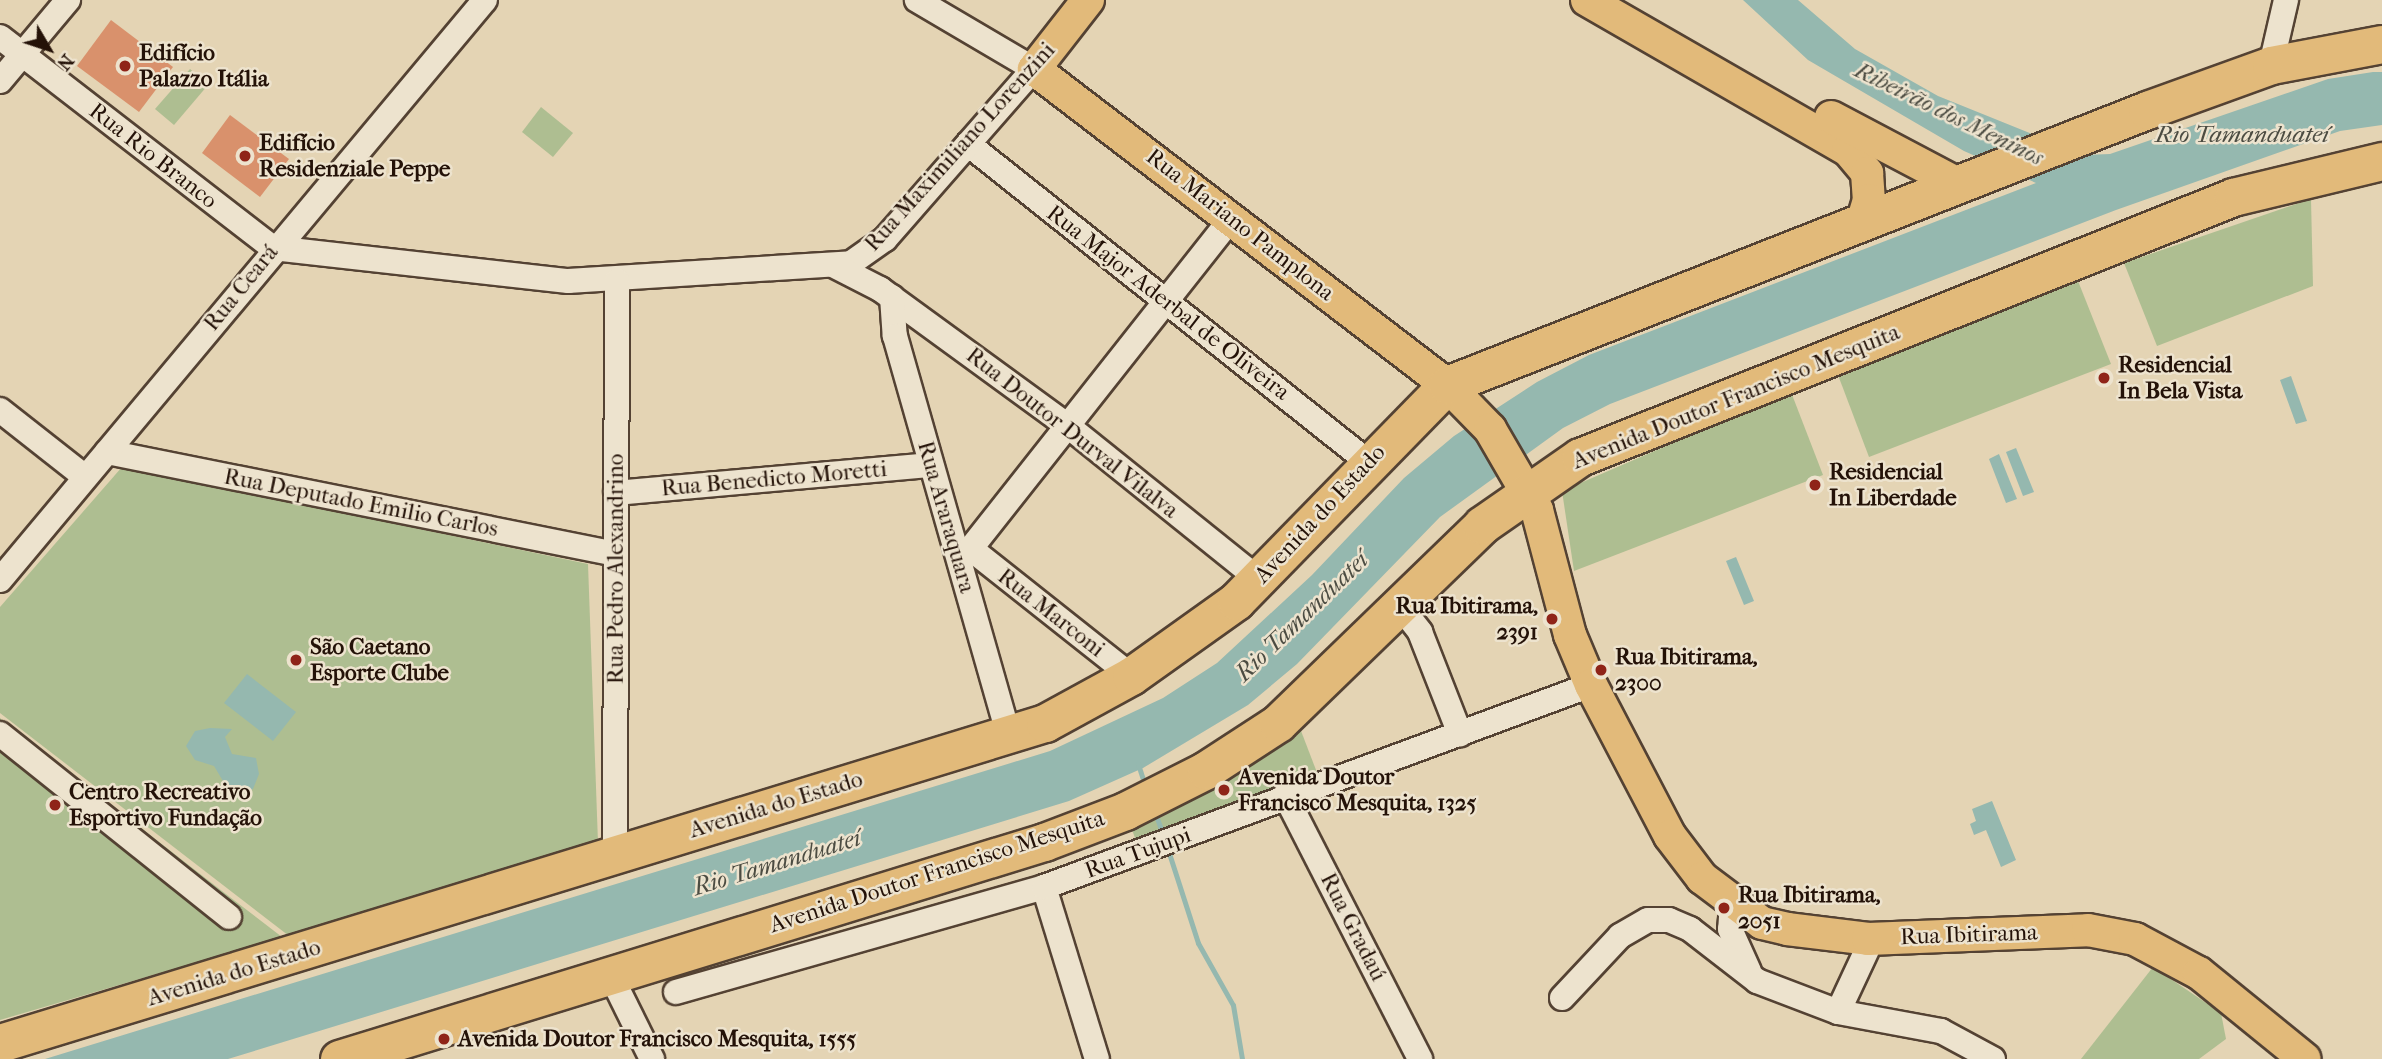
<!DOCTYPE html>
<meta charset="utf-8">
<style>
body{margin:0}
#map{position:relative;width:2382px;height:1059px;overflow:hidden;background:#e4d4b4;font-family:"IM FELL French Canon",serif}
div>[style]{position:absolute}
.green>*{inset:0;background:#aebe91}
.water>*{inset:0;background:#95b8af}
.stream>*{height:5px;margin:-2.5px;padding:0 2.5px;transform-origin:2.5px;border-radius:2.5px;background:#95b8af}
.building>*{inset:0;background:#d9916c}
.roads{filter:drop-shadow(2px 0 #544233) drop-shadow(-2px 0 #544233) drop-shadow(0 2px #544233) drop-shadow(0 -2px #544233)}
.minor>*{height:24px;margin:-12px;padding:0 12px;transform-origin:12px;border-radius:12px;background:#ede3ce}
.major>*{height:32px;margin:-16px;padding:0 16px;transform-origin:16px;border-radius:16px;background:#e2ba7a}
.highway>*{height:37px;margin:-18.5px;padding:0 18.5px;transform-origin:18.5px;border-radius:18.5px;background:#e2ba7a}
.dots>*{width:19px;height:19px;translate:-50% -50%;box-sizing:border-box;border:4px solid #ede3ce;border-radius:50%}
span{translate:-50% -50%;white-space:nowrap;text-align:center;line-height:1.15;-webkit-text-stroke:5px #ede3ce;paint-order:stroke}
.poi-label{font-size:23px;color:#241208;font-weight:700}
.left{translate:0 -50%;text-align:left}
.right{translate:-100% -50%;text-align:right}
.street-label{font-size:23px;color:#241208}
.water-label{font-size:24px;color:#4c4c42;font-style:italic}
.north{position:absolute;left:14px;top:14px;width:70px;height:70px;-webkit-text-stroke:5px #ede3ce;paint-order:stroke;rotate:129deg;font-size:19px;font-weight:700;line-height:28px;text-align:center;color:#241208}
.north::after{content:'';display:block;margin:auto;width:24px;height:32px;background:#241208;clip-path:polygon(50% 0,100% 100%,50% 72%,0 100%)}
</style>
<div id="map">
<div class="green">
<i style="clip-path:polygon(190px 69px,208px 85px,174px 125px,155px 109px)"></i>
<i style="clip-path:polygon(541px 107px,573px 133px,553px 157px,522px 132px)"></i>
<i style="clip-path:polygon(2311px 199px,2313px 286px,2157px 346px,2124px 263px)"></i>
<i style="clip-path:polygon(2078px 281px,2111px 364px,1869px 457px,1838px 375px)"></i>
<i style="clip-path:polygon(1791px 392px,1823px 475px,1574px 571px,1562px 491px)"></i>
<i style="clip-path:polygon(122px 467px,588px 564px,598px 843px,293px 939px,0 713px,0 607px)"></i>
<i style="clip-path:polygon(1293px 710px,1321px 783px,1141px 854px,1125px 811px)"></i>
<i style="clip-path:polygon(0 718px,222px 891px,282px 937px,0 1020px)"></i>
<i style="clip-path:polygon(2153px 967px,2221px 1013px,2226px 1039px,2199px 1059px,2081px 1059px)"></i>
</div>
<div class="water">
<i style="clip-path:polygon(1743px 0,1798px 0,1855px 49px,1938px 96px,2084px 155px,2110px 154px,2328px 79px,2373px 72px,2382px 72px,2382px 125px,2340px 131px,2116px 210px,1610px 404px,1563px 428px,1440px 517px,1297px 664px,1248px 705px,1143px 768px,1069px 801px,228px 1059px,45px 1059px,1050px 751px,1163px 698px,1217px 663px,1312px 575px,1404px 478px,1454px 436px,1537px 382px,1589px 355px,2036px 183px,1964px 151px,1808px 60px)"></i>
<i style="clip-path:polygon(2291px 376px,2307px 421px,2296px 424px,2280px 380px)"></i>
<i style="clip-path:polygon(2016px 448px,2034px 492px,2023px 496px,2006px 452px)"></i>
<i style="clip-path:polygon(1999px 454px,2017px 499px,2006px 503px,1989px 459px)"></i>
<i style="clip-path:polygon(1736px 557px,1754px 601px,1744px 605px,1726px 561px)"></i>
<i style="clip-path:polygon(247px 674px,296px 712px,273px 741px,224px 703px)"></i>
<i style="clip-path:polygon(210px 728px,232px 729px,225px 737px,232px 754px,256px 758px,259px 774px,253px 789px,232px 796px,214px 766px,195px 760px,186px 746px,195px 731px)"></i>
<i style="clip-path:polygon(1992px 801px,2016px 860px,2001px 867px,1986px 830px,1974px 835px,1970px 824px,1976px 821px,1972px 809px)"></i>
</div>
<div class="stream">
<i style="left:1138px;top:764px;width:25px;rotate:72deg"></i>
<i style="left:1154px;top:810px;width:29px;rotate:70deg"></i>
<i style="left:1168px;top:850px;width:98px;rotate:72.1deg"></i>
<i style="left:1198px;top:943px;width:71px;rotate:60.6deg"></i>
<i style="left:1233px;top:1005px;width:55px;rotate:80.5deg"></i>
</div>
<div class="building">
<i style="clip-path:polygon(111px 20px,173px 67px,139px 112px,77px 66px)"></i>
<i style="clip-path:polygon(230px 115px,289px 159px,260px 197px,202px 153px)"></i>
</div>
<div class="roads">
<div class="minor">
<i style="left:0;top:37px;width:345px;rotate:37.7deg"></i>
<i style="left:2271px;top:65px;width:67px;rotate:-77deg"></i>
<i style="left:0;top:81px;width:106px;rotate:-50deg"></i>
<i style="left:968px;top:144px;width:511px;rotate:38.48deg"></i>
<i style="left:273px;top:248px;width:297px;rotate:6.4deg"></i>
<i style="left:568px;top:281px;width:284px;rotate:-3.6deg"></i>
<i style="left:851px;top:263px;width:42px;rotate:-35.2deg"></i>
<i style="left:885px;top:239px;width:226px;rotate:-48.8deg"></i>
<i style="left:1034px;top:69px;width:136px;rotate:-149.5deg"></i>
<i style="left:835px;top:266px;width:51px;rotate:27.1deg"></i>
<i style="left:880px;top:289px;width:233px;rotate:36.1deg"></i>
<i style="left:1068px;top:426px;width:248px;rotate:38.8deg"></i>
<i style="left:892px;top:297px;width:39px;rotate:86deg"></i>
<i style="left:895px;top:336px;width:415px;rotate:74.1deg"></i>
<i style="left:0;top:410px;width:108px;rotate:38.2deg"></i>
<i style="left:107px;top:452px;width:519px;rotate:11.33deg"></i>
<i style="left:616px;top:493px;width:316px;rotate:-5.1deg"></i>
<i style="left:971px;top:549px;width:204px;rotate:38.4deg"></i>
<i style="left:960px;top:562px;width:437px;rotate:-51.7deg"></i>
<i style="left:0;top:580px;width:756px;rotate:-50.1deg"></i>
<i style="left:1400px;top:606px;width:33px;rotate:52deg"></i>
<i style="left:1420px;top:632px;width:110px;rotate:68.6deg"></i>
<i style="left:0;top:734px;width:293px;rotate:38.6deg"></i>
<i style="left:1285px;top:795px;width:297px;rotate:62.9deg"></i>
<i style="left:615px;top:856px;width:575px;rotate:-89.8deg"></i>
<i style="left:1044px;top:887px;width:180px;rotate:72.9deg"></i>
<i style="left:1732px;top:903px;width:26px;rotate:94deg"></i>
<i style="left:1730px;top:929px;width:46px;rotate:65.7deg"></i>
<i style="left:611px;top:976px;width:93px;rotate:63.7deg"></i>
<i style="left:676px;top:992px;width:383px;rotate:-15.9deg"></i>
<i style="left:1044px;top:887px;width:583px;rotate:-20.27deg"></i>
<i style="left:1562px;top:998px;width:85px;rotate:-46.9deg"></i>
<i style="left:1620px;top:936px;width:32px;rotate:-30deg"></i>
<i style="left:1648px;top:920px;width:21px"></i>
<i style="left:1669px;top:920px;width:23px;rotate:23deg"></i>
<i style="left:1690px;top:929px;width:85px;rotate:37.8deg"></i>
<i style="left:1757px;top:981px;width:87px;rotate:20.9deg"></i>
<i style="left:1838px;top:1012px;width:105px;rotate:10.5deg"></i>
<i style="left:1941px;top:1031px;width:59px;rotate:28.3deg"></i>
<i style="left:1838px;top:1012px;width:81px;rotate:-65deg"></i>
</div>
<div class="major">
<i style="left:1088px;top:0;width:88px;rotate:128deg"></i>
<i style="left:1034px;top:69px;width:520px;rotate:37.42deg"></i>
<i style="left:1447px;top:385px;width:62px;rotate:45.7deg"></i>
<i style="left:1490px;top:429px;width:94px;rotate:59.9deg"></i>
<i style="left:1537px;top:510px;width:129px;rotate:75.2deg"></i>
<i style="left:1570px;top:635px;width:54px;rotate:67.2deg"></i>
<i style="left:1591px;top:685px;width:170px;rotate:62.4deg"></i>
<i style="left:1670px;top:836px;width:53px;rotate:52.7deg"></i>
<i style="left:1702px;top:878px;width:75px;rotate:36.9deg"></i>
<i style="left:1762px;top:923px;width:26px;rotate:13deg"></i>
<i style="left:1787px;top:929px;width:82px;rotate:7deg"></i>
<i style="left:1868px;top:939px;width:220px;rotate:-2.3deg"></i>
<i style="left:2088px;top:930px;width:48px;rotate:10.8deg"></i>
<i style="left:2135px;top:939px;width:72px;rotate:28deg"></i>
<i style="left:2199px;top:973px;width:136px;rotate:39.1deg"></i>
<i style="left:1587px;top:0;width:301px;rotate:29.9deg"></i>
<i style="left:1848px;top:150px;width:30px;rotate:50deg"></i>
<i style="left:1867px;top:173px;width:27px;rotate:86deg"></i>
<i style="left:1869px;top:200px;width:24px;rotate:107deg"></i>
<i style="left:1831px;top:117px;width:146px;rotate:27.8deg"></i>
</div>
<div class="highway">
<i style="left:0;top:1043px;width:1093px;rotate:-17.03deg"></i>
<i style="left:1045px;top:723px;width:98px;rotate:-28.7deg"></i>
<i style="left:1131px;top:676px;width:129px;rotate:-35.5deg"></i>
<i style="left:1236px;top:601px;width:302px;rotate:-45.7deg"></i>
<i style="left:1447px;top:385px;width:752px;rotate:-21.45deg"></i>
<i style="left:2147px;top:110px;width:132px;rotate:-19.9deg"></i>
<i style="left:2271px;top:65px;width:113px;rotate:-10.7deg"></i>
<i style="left:339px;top:1059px;width:738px;rotate:-17.11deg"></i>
<i style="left:1044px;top:842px;width:87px;rotate:-20.9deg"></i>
<i style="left:1125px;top:811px;width:91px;rotate:-26.8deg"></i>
<i style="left:1206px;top:770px;width:86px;rotate:-33.1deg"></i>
<i style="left:1278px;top:723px;width:284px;rotate:-44.1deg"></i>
<i style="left:1482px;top:525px;width:119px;rotate:-34.8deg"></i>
<i style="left:1580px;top:457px;width:703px;rotate:-21.71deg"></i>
<i style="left:2233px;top:197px;width:153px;rotate:-13.6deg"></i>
</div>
</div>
<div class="dots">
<i style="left:125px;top:66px;background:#8f2418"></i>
<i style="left:245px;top:156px;background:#8f2418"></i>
<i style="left:2104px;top:378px;background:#8f2418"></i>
<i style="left:1815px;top:485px;background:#8f2418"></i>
<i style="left:1552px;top:619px;background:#8f2418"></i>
<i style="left:296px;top:660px;background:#8f2418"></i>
<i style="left:1601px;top:670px;background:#8f2418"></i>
<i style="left:1224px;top:790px;background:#8f2418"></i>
<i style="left:55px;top:805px;background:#8f2418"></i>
<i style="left:1724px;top:908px;background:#8f2418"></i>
<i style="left:444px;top:1039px;background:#8f2418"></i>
</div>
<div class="poi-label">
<span class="left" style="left:139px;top:66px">Edifício<br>Palazzo Itália</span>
<span class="left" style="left:259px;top:156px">Edifício<br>Residenziale Peppe</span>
<span class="left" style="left:2118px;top:378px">Residencial<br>In Bela Vista</span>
<span class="left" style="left:1829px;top:485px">Residencial<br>In Liberdade</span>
<span class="right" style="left:1538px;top:619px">Rua Ibitirama,<br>2391</span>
<span class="left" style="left:310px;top:660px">São Caetano<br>Esporte Clube</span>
<span class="left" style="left:1615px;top:670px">Rua Ibitirama,<br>2300</span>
<span class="left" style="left:1238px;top:790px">Avenida Doutor<br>Francisco Mesquita, 1325</span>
<span class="left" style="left:69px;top:805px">Centro Recreativo<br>Esportivo Fundação</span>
<span class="left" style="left:1738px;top:908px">Rua Ibitirama,<br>2051</span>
<span class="left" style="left:458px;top:1039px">Avenida Doutor Francisco Mesquita, 1555</span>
</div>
<div class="street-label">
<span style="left:960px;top:147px;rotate:-48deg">Rua Maximiliano Lorenzini</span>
<span style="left:153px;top:156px;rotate:38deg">Rua Rio Branco</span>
<span style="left:1240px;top:225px;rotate:38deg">Rua Mariano Pamplona</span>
<span style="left:241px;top:288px;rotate:-51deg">Rua Ceará</span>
<span style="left:1168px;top:303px;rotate:38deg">Rua Major Aderbal de Oliveira</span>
<span style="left:1736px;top:397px;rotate:-22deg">Avenida Doutor Francisco Mesquita</span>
<span style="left:1072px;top:433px;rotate:38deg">Rua Doutor Durval Vilalva</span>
<span style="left:774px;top:479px;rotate:-5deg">Rua Benedicto Moretti</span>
<span style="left:361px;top:503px;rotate:11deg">Rua Deputado Emilio Carlos</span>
<span style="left:1320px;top:514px;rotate:-47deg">Avenida do Estado</span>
<span style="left:946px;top:517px;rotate:74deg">Rua Araraquara</span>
<span style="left:616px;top:569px;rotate:-90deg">Rua Pedro Alexandrino</span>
<span style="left:1051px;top:613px;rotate:38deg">Rua Marconi</span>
<span style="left:776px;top:805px;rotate:-17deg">Avenida do Estado</span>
<span style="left:1138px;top:853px;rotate:-20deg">Rua Tujupi</span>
<span style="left:937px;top:872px;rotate:-18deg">Avenida Doutor Francisco Mesquita</span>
<span style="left:1353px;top:927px;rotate:63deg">Rua Gradaú</span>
<span style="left:1969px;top:935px;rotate:-2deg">Rua Ibitirama</span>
<span style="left:234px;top:973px;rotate:-17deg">Avenida do Estado</span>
</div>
<div class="water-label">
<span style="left:1949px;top:114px;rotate:26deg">Ribeirão dos Meninos</span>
<span style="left:2242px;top:135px">Rio Tamanduateí</span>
<span style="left:1302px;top:617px;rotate:-44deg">Rio Tamanduateí</span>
<span style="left:777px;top:863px;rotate:-17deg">Rio Tamanduateí</span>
</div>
<div class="north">N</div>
</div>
